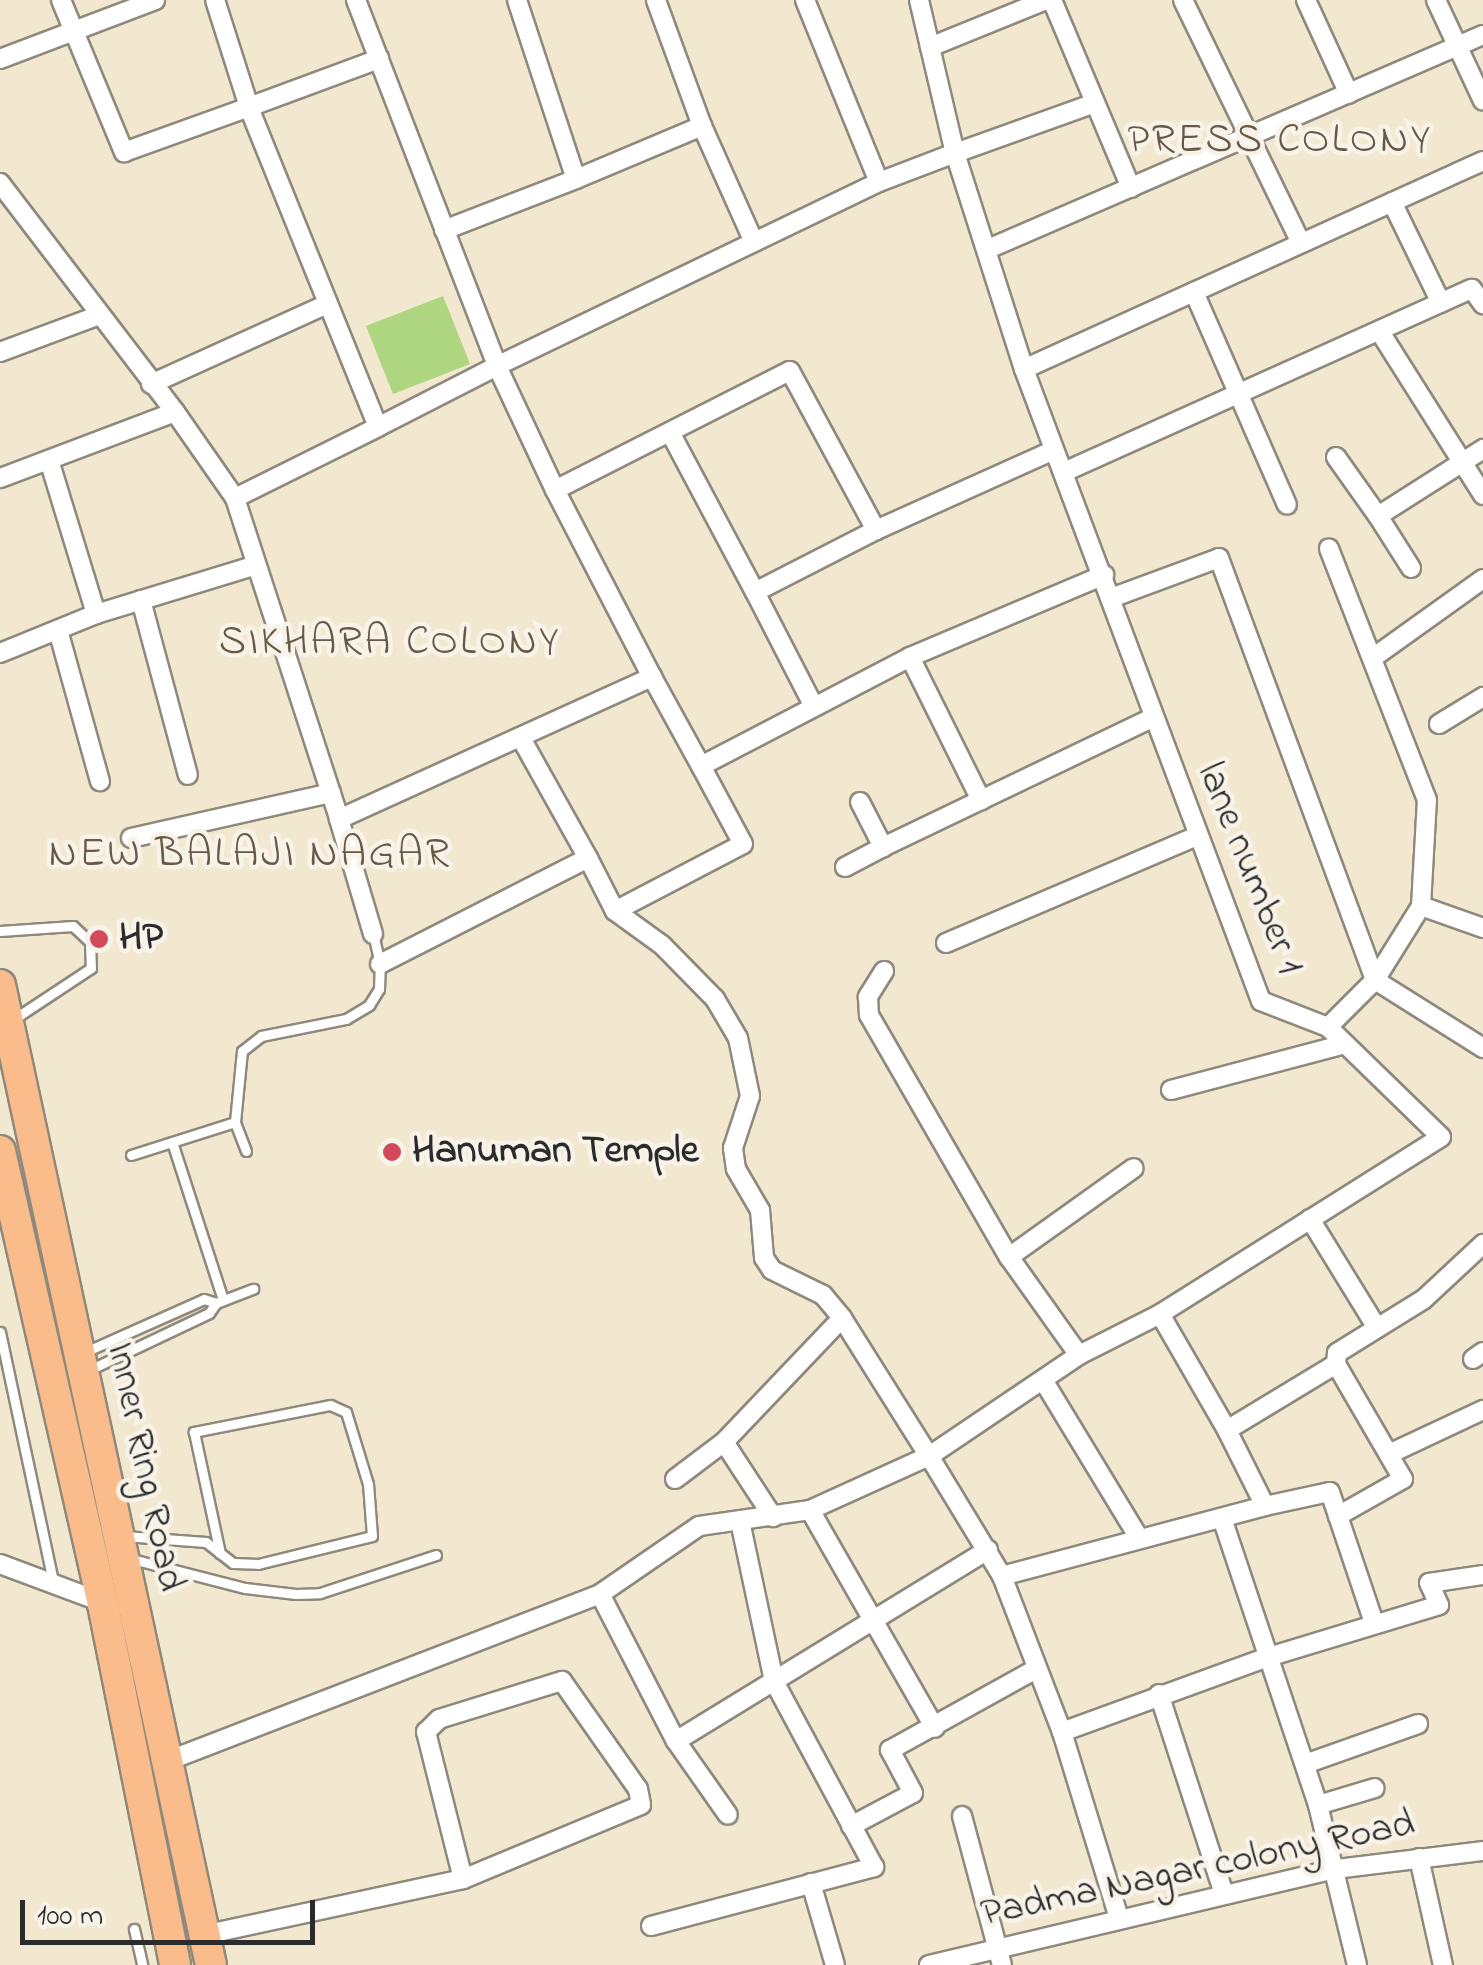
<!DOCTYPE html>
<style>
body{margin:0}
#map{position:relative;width:1483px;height:1965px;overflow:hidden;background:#f2e7cf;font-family:"Indie Flower",sans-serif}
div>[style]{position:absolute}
.green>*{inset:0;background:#aed580}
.roads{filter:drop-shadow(2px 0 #8e897d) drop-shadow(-2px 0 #8e897d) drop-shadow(0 2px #8e897d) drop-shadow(0 -2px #8e897d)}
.lane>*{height:9px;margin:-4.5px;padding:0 4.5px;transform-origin:4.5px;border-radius:4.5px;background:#fff}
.street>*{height:18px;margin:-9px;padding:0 9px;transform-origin:9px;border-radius:9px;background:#fff}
.highway>*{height:30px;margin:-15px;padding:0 15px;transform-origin:15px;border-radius:15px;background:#f9bc8a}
.dots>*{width:28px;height:28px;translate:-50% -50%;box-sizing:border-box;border:5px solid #f7f3e8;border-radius:50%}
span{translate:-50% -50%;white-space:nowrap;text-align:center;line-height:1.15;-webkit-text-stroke:9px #f7f3e8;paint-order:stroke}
.street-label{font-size:40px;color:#2b2b2b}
.poi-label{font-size:40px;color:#2b2b2b;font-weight:700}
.left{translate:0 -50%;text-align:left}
.neighbourhood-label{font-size:42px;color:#695845;letter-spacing:2.5px}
.scale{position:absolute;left:20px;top:1900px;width:295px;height:45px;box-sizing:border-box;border:5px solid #2b2b2b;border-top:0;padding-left:12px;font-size:30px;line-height:35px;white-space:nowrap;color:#2b2b2b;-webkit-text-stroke:8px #f7f3e8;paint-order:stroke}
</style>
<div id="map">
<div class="green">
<i style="clip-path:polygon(443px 296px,470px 364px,393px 394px,366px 326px)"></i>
</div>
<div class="roads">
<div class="lane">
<i style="left:0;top:931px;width:73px;rotate:-3.9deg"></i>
<i style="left:73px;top:926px;width:23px;rotate:43deg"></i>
<i style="left:90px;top:942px;width:26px;rotate:88deg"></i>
<i style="left:91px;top:968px;width:92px;rotate:146.5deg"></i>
<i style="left:172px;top:1142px;width:166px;rotate:72.1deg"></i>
<i style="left:246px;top:1151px;width:31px;rotate:-111deg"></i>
<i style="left:235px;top:1122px;width:71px;rotate:-84.4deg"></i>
<i style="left:242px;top:1051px;width:24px;rotate:-38deg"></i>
<i style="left:261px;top:1036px;width:87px;rotate:-11.3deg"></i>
<i style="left:346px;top:1019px;width:27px;rotate:-31deg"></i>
<i style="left:369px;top:1005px;width:19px;rotate:-58deg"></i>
<i style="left:379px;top:989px;width:25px;rotate:-88deg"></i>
<i style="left:380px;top:964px;width:31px;rotate:-103deg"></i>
<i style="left:131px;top:1155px;width:109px;rotate:-17.6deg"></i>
<i style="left:0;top:1332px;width:256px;rotate:78deg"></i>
<i style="left:85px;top:1352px;width:130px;rotate:-24deg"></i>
<i style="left:204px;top:1299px;width:13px;rotate:18deg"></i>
<i style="left:216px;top:1303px;width:40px;rotate:-21deg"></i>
<i style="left:87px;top:1371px;width:135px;rotate:-25.4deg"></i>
<i style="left:209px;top:1313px;width:12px;rotate:-55deg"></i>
<i style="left:124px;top:1536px;width:82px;rotate:4.2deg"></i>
<i style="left:206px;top:1542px;width:18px;rotate:38deg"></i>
<i style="left:220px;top:1553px;width:16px;rotate:38deg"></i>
<i style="left:233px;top:1563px;width:25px;rotate:2deg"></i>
<i style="left:258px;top:1564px;width:117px;rotate:-13.8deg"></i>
<i style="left:372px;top:1536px;width:52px;rotate:-94.4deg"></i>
<i style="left:368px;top:1484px;width:75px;rotate:-107deg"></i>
<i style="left:346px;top:1412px;width:17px;rotate:-156deg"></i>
<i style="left:330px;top:1405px;width:139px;rotate:168.8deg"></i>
<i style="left:194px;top:1432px;width:124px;rotate:77.9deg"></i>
<i style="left:128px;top:1558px;width:121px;rotate:14.4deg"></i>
<i style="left:245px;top:1588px;width:51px;rotate:6.7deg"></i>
<i style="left:296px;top:1594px;width:24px;rotate:-2deg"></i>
<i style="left:320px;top:1593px;width:122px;rotate:-18.1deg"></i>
<i style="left:134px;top:1929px;width:37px;rotate:77deg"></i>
</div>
<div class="street">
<i style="left:61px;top:0;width:165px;rotate:67.5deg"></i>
<i style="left:124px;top:152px;width:133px;rotate:-19.8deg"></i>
<i style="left:249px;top:107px;width:112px;rotate:-107.6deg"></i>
<i style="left:356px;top:0;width:392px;rotate:68.9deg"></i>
<i style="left:497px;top:366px;width:134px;rotate:152.9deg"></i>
<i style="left:378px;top:427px;width:345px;rotate:-112deg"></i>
<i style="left:249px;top:107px;width:139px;rotate:-20.3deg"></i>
<i style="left:517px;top:0;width:188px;rotate:71.8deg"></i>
<i style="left:576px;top:179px;width:137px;rotate:-22.8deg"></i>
<i style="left:702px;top:126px;width:134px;rotate:-110.1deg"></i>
<i style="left:805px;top:0;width:196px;rotate:67.9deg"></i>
<i style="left:919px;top:0;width:157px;rotate:76.8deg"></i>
<i style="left:955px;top:153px;width:81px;rotate:159.1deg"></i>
<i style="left:879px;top:182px;width:424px;rotate:154.3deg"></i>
<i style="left:497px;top:366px;width:137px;rotate:64.9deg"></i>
<i style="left:555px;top:490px;width:263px;rotate:-26.9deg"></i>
<i style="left:790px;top:371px;width:181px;rotate:61.6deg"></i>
<i style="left:876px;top:530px;width:195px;rotate:-24.2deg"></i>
<i style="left:1052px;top:0;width:204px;rotate:67.2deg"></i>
<i style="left:1183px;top:0;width:270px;rotate:64.1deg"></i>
<i style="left:1306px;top:0;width:103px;rotate:65.4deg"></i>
<i style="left:1436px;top:0;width:111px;rotate:65deg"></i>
<i style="left:930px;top:47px;width:125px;rotate:-22.1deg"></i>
<i style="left:0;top:59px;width:166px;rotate:-20.8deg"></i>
<i style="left:1095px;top:103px;width:149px;rotate:160.3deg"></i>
<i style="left:955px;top:153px;width:227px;rotate:72.3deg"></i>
<i style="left:1024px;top:369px;width:504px;rotate:-24.38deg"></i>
<i style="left:702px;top:126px;width:127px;rotate:65.9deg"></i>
<i style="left:0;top:183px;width:288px;rotate:52.6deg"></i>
<i style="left:175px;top:412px;width:187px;rotate:159.3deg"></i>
<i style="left:1392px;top:202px;width:112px;rotate:64.1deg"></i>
<i style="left:444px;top:230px;width:142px;rotate:-21.1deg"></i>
<i style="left:988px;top:249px;width:539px;rotate:-23.38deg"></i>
<i style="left:1194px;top:292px;width:232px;rotate:66.4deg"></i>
<i style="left:1380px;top:332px;width:193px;rotate:57.7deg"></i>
<i style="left:0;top:352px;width:103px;rotate:-20.4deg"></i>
<i style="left:1024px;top:369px;width:675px;rotate:69.44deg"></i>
<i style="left:1261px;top:1001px;width:72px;rotate:21.2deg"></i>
<i style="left:1328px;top:1027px;width:66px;rotate:-45deg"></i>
<i style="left:1375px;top:980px;width:87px;rotate:-58.1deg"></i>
<i style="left:1421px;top:906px;width:106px;rotate:-86.8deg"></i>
<i style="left:1427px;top:800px;width:270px;rotate:-111.3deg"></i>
<i style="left:151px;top:384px;width:191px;rotate:-24.4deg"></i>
<i style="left:175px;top:412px;width:105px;rotate:55.1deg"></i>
<i style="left:235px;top:498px;width:160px;rotate:-26.4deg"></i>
<i style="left:672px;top:436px;width:177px;rotate:62deg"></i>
<i style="left:755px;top:592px;width:136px;rotate:-27.1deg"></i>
<i style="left:1336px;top:457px;width:72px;rotate:54.6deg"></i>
<i style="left:49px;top:460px;width:161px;rotate:73deg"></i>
<i style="left:1064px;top:472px;width:447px;rotate:-24.2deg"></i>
<i style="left:1472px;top:289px;width:19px;rotate:54deg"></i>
<i style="left:235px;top:498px;width:337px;rotate:72deg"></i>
<i style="left:339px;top:819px;width:344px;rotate:-24.4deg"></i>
<i style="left:652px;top:677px;width:211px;rotate:-117.4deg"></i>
<i style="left:1411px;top:568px;width:62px;rotate:-122.4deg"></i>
<i style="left:1378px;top:516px;width:125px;rotate:-32.5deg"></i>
<i style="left:755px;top:592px;width:129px;rotate:62.8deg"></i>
<i style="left:1111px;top:598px;width:115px;rotate:-20.3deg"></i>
<i style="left:1219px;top:558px;width:450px;rotate:69.7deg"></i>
<i style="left:1375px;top:980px;width:128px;rotate:32.2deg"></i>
<i style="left:141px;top:600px;width:181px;rotate:75deg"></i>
<i style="left:58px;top:630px;width:157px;rotate:74.5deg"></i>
<i style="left:0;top:653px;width:104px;rotate:-22.1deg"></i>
<i style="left:96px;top:614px;width:167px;rotate:-17deg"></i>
<i style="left:910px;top:657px;width:160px;rotate:63.6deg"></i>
<i style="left:1374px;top:657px;width:134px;rotate:-35.6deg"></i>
<i style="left:652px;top:677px;width:102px;rotate:61.2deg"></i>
<i style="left:701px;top:766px;width:236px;rotate:-27.5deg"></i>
<i style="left:910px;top:657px;width:211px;rotate:-22.9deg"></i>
<i style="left:1439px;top:724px;width:52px;rotate:-31.5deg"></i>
<i style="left:860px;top:802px;width:51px;rotate:62.9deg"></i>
<i style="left:883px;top:847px;width:298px;rotate:-25.6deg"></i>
<i style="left:339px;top:819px;width:120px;rotate:73.5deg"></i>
<i style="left:131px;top:838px;width:205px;rotate:-12.7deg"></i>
<i style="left:588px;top:858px;width:59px;rotate:63deg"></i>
<i style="left:615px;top:911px;width:144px;rotate:-27.6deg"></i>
<i style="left:743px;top:844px;width:89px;rotate:-118.3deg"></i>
<i style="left:845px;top:867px;width:43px;rotate:-27.8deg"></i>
<i style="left:1421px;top:906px;width:66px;rotate:19.5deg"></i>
<i style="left:615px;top:911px;width:58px;rotate:35.9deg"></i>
<i style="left:662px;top:945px;width:76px;rotate:45.5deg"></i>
<i style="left:715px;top:999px;width:45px;rotate:59.5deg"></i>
<i style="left:738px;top:1038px;width:59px;rotate:78.3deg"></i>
<i style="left:750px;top:1096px;width:55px;rotate:108.1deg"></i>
<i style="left:733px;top:1148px;width:21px;rotate:82deg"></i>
<i style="left:736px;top:1169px;width:48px;rotate:59.7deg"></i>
<i style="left:760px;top:1210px;width:48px;rotate:85.2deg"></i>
<i style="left:764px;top:1258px;width:14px;rotate:56deg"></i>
<i style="left:772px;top:1270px;width:57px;rotate:26.1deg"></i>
<i style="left:823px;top:1295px;width:30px;rotate:50deg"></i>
<i style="left:842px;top:1318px;width:163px;rotate:57.8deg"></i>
<i style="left:929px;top:1456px;width:131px;rotate:155.6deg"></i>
<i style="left:810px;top:1510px;width:112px;rotate:171.8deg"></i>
<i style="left:699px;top:1526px;width:120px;rotate:145.5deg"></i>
<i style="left:600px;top:1594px;width:165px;rotate:62.7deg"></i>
<i style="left:676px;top:1741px;width:366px;rotate:-31.5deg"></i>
<i style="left:946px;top:943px;width:271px;rotate:-23.1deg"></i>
<i style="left:380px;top:964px;width:233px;rotate:-27deg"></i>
<i style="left:588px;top:858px;width:135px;rotate:-119.2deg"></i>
<i style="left:884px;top:971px;width:31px;rotate:122deg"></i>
<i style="left:868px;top:997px;width:18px;rotate:87deg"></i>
<i style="left:869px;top:1015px;width:280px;rotate:60deg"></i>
<i style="left:1009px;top:1257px;width:120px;rotate:54.5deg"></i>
<i style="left:1079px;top:1355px;width:91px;rotate:-26.8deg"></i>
<i style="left:1160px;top:1314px;width:332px;rotate:-32.2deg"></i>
<i style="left:1441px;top:1137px;width:158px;rotate:-135.8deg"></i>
<i style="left:1171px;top:1090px;width:180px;rotate:-14.8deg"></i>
<i style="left:1310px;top:1219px;width:128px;rotate:58.4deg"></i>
<i style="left:1009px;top:1257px;width:153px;rotate:-35.5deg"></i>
<i style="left:1160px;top:1314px;width:134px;rotate:60deg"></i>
<i style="left:1079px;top:1355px;width:181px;rotate:146deg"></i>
<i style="left:929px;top:1456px;width:140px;rotate:58.7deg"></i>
<i style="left:1002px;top:1576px;width:167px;rotate:69deg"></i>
<i style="left:1062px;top:1732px;width:216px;rotate:-20deg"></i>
<i style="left:1265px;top:1658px;width:182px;rotate:-16.9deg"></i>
<i style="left:1439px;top:1605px;width:24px;rotate:-114deg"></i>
<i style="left:1429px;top:1583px;width:55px;rotate:-8.4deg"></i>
<i style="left:1473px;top:1359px;width:12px;rotate:-35deg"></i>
<i style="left:1336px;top:1364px;width:11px;rotate:-85deg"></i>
<i style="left:1337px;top:1353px;width:102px;rotate:-31.8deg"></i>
<i style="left:1424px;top:1299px;width:81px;rotate:-43deg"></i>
<i style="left:1043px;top:1380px;width:185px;rotate:58.7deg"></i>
<i style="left:724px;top:1442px;width:90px;rotate:56.8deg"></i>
<i style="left:1389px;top:1454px;width:104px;rotate:-25.1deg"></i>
<i style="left:675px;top:1479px;width:61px;rotate:-37.1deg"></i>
<i style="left:724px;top:1442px;width:171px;rotate:-46.4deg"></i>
<i style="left:1265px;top:1506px;width:66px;rotate:-12.2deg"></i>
<i style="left:1330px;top:1492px;width:138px;rotate:71.4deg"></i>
<i style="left:810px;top:1510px;width:251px;rotate:60.2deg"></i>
<i style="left:1222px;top:1518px;width:303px;rotate:71.5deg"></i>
<i style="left:1318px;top:1805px;width:165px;rotate:76.3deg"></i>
<i style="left:0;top:1564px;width:114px;rotate:20.5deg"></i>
<i style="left:1002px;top:1576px;width:272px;rotate:-14.9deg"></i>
<i style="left:1265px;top:1506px;width:85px;rotate:-116.6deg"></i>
<i style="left:1227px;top:1430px;width:127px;rotate:-31.2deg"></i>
<i style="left:1336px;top:1364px;width:133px;rotate:59.8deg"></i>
<i style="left:1403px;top:1479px;width:75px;rotate:150.4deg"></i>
<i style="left:1159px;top:1694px;width:210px;rotate:72deg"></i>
<i style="left:1062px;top:1732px;width:195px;rotate:73deg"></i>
<i style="left:676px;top:1741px;width:90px;rotate:54.9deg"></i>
<i style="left:170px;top:1760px;width:461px;rotate:-21.1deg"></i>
<i style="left:1305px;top:1764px;width:120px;rotate:-19.5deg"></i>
<i style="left:1318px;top:1805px;width:59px;rotate:-16.6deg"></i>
<i style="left:962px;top:1816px;width:154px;rotate:75deg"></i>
<i style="left:851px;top:1826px;width:70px;rotate:-28deg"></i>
<i style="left:913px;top:1793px;width:49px;rotate:-118.1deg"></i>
<i style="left:890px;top:1750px;width:167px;rotate:-29deg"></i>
<i style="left:1419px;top:1858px;width:110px;rotate:77.4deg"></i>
<i style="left:811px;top:1883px;width:85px;rotate:73.7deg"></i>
<i style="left:651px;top:1926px;width:231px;rotate:-14.8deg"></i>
<i style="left:874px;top:1867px;width:211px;rotate:-118.3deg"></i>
<i style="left:774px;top:1681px;width:164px;rotate:-102deg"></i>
<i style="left:204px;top:1935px;width:265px;rotate:-12.2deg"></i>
<i style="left:463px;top:1879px;width:152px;rotate:-104.1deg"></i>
<i style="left:426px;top:1732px;width:18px;rotate:-45deg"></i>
<i style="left:439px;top:1719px;width:129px;rotate:-17.2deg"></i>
<i style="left:562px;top:1681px;width:132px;rotate:54.9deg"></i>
<i style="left:638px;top:1789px;width:16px;rotate:79deg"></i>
<i style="left:641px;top:1805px;width:193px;rotate:157.4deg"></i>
<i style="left:929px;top:1965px;width:418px;rotate:-13.3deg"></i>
<i style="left:1336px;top:1869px;width:148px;rotate:-7deg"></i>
</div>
<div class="highway">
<i style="left:0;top:985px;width:1002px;rotate:77.85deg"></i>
<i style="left:0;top:1151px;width:465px;rotate:77.2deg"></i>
<i style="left:103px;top:1604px;width:368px;rotate:78.7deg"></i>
</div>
</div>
<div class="dots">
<i style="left:99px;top:939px;background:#d1495b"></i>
<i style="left:392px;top:1152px;background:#d1495b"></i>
</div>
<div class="street-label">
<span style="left:1249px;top:869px;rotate:68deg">lane number 1</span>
<span style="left:144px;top:1467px;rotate:78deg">Inner Ring Road</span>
<span style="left:1198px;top:1870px;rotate:-12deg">Padma Nagar colony Road</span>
</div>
<div class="poi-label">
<span class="left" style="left:119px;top:939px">HP</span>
<span class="left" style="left:412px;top:1152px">Hanuman Temple</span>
</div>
<div class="neighbourhood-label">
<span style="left:1280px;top:141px">PRESS COLONY</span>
<span style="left:390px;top:643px">SIKHARA COLONY</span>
<span style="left:250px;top:855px">NEW BALAJI NAGAR</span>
</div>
<div class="scale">100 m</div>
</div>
